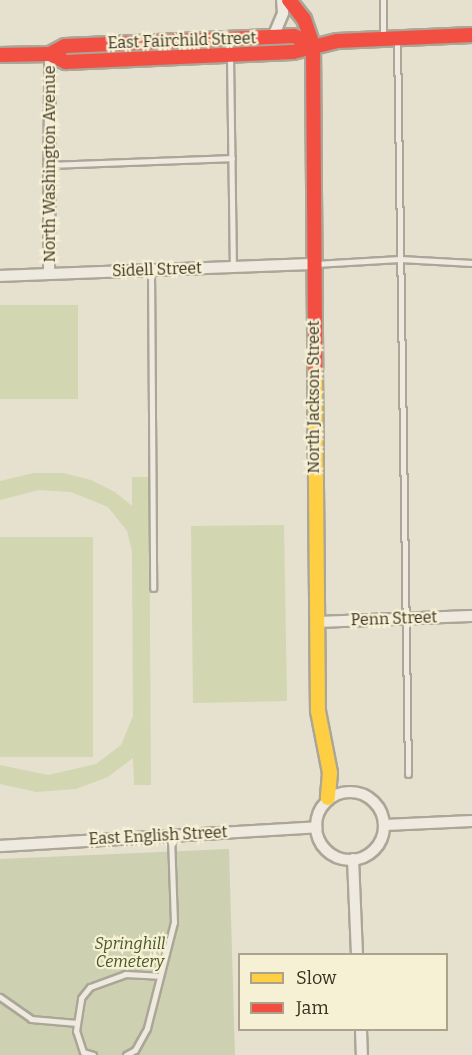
<!DOCTYPE html>
<style>
body{margin:0}
#map{position:relative;width:472px;height:1055px;overflow:hidden;background:#e6e1cf;font-family:Bitter,serif}
div>[style]{position:absolute}
.green>*{inset:0;background:#d2d6b1}
.cemetery>*{inset:0;background:#cdd0b1}
.roads{filter:drop-shadow(2px 0 #aba697) drop-shadow(-2px 0 #aba697) drop-shadow(0 2px #aba697) drop-shadow(0 -2px #aba697)}
.lane>*{height:5px;margin:-2.5px;padding:0 2.5px;transform-origin:2.5px;border-radius:2.5px;background:#eeeae0}
.street>*{height:10px;margin:-5px;padding:0 5px;transform-origin:5px;border-radius:5px;background:#eeeae0}
.street>.ring{margin:-5px;padding:0;box-sizing:content-box;background:none;border:10px solid #eeeae0;border-radius:50%}
.slow>*{height:14px;margin:-7px;padding:0 7px;transform-origin:7px;border-radius:7px;background:#ffcf43}
.jam>*{height:14px;margin:-7px;padding:0 7px;transform-origin:7px;border-radius:7px;background:#f24e42}
span{translate:-50% -50%;white-space:nowrap;text-align:center;line-height:1.15;-webkit-text-stroke:4.5px #f6f0d5;paint-order:stroke}
.street-label{font-size:16px;color:#3a2f1f}
.park-label{font-size:16px;color:#465726;font-style:italic}
.legend{position:absolute;left:238px;top:953px;width:210px;height:78px;box-sizing:border-box;background:#f6f0d5;border:2px solid #aba38c;margin:0;padding:8px 10px;list-style:none;font-size:18px;color:#3a2f1f}
.legend li{display:flex;align-items:center;gap:12px;height:30px}
.legend b{width:30px;border:2px solid #aba38c}
</style>
<div id="map">
<div class="green">
<i style="clip-path:polygon(0 305px,78px 305px,78px 399px,0 399px)"></i>
<i style="clip-path:polygon(34px 473px,63px 473px,91px 480px,115px 492px,132px 506px,132px 477px,149px 477px,151px 785px,134px 785px,133px 758px,108px 777px,76px 789px,36px 792px,0 784px,0 765px,48px 775px,96px 764px,121px 745px,133px 716px,132px 551px,127px 531px,108px 507px,71px 492px,39px 490px,0 500px,0 481px)"></i>
<i style="clip-path:polygon(284px 525px,287px 701px,193px 703px,191px 526px)"></i>
<i style="clip-path:polygon(0 537px,93px 537px,93px 757px,0 757px)"></i>
</div>
<div class="cemetery">
<i style="clip-path:polygon(229px 849px,235px 1055px,0 1055px,0 859px)"></i>
</div>
<div class="roads">
<div class="lane">
<i style="left:383px;top:0;width:37px;rotate:90deg"></i>
<i style="left:397px;top:40px;width:734px;rotate:89.14deg"></i>
<i style="left:230px;top:56px;width:212px;rotate:89.2deg"></i>
<i style="left:51px;top:165px;width:181px;rotate:-2.2deg"></i>
<i style="left:315px;top:264px;width:85px;rotate:-3.4deg"></i>
<i style="left:400px;top:259px;width:72px;rotate:3.2deg"></i>
<i style="left:151px;top:270px;width:318px;rotate:89.6deg"></i>
<i style="left:0;top:997px;width:38px;rotate:35deg"></i>
<i style="left:31px;top:1019px;width:46px;rotate:5deg"></i>
<i style="left:93px;top:1055px;width:10px;rotate:-163deg"></i>
<i style="left:83px;top:1052px;width:22px;rotate:-108deg"></i>
<i style="left:76px;top:1031px;width:33px;rotate:-81deg"></i>
<i style="left:81px;top:998px;width:14px;rotate:-51deg"></i>
<i style="left:90px;top:987px;width:37px;rotate:-20deg"></i>
<i style="left:125px;top:974px;width:34px;rotate:3deg"></i>
<i style="left:126px;top:1055px;width:10px;rotate:-29deg"></i>
<i style="left:135px;top:1050px;width:25px;rotate:-61deg"></i>
<i style="left:147px;top:1028px;width:109px;rotate:-75.7deg"></i>
<i style="left:174px;top:922px;width:87px;rotate:-92deg"></i>
</div>
<div class="street">
<i style="left:273px;top:37px;width:26px;rotate:-67deg"></i>
<i style="left:283px;top:13px;width:13px;rotate:-94deg"></i>
<i style="left:49px;top:274px;width:220px;rotate:-89.7deg"></i>
<i style="left:0;top:276px;width:313px;rotate:-2.2deg"></i>
<i style="left:316px;top:622px;width:156px;rotate:-2.2deg"></i>
<i class="ring" style="left:316px;top:792px;width:58px;height:58px"></i>
<i style="left:385px;top:825px;width:87px;rotate:-2.6deg"></i>
<i style="left:0;top:846px;width:317px;rotate:-3.4deg"></i>
<i style="left:353px;top:859px;width:95px;rotate:87.6deg"></i>
<i style="left:361px;top:1030px;width:25px;rotate:88deg"></i>
</div>
<div class="slow">
<i style="left:315px;top:369px;width:342px;rotate:89.5deg"></i>
<i style="left:318px;top:711px;width:63px;rotate:79deg"></i>
<i style="left:330px;top:773px;width:25px;rotate:95deg"></i>
</div>
<div class="jam">
<i style="left:289px;top:0;width:24px;rotate:52deg"></i>
<i style="left:304px;top:19px;width:28px;rotate:71deg"></i>
<i style="left:313px;top:45px;width:324px;rotate:89.6deg"></i>
<i style="left:50px;top:54px;width:18px;rotate:27deg"></i>
<i style="left:66px;top:62px;width:227px;rotate:-2.5deg"></i>
<i style="left:293px;top:52px;width:45px;rotate:-14deg"></i>
<i style="left:337px;top:41px;width:135px;rotate:-2.5deg"></i>
<i style="left:0;top:55px;width:50px;rotate:-1.1deg"></i>
<i style="left:50px;top:54px;width:17px;rotate:-28deg"></i>
<i style="left:65px;top:46px;width:229px;rotate:-2.5deg"></i>
<i style="left:294px;top:36px;width:21px;rotate:25deg"></i>
</div>
</div>
<div class="street-label">
<span style="left:182px;top:41px;rotate:-2deg">East Fairchild Street</span>
<span style="left:50px;top:164px;rotate:-90deg">North Washington Avenue</span>
<span style="left:157px;top:270px;rotate:-2deg">Sidell Street</span>
<span style="left:314px;top:397px;rotate:-90deg">North Jackson Street</span>
<span style="left:394px;top:619px;rotate:-2deg">Penn Street</span>
<span style="left:158px;top:836px;rotate:-3deg">East English Street</span>
</div>
<div class="park-label">
<span style="left:130px;top:953px">Springhill<br>Cemetery</span>
</div>
<ul class="legend">
<li><b style="height:8px;background:#ffcf43"></b>Slow</li>
<li><b style="height:8px;background:#f24e42"></b>Jam</li>
</ul>
</div>
